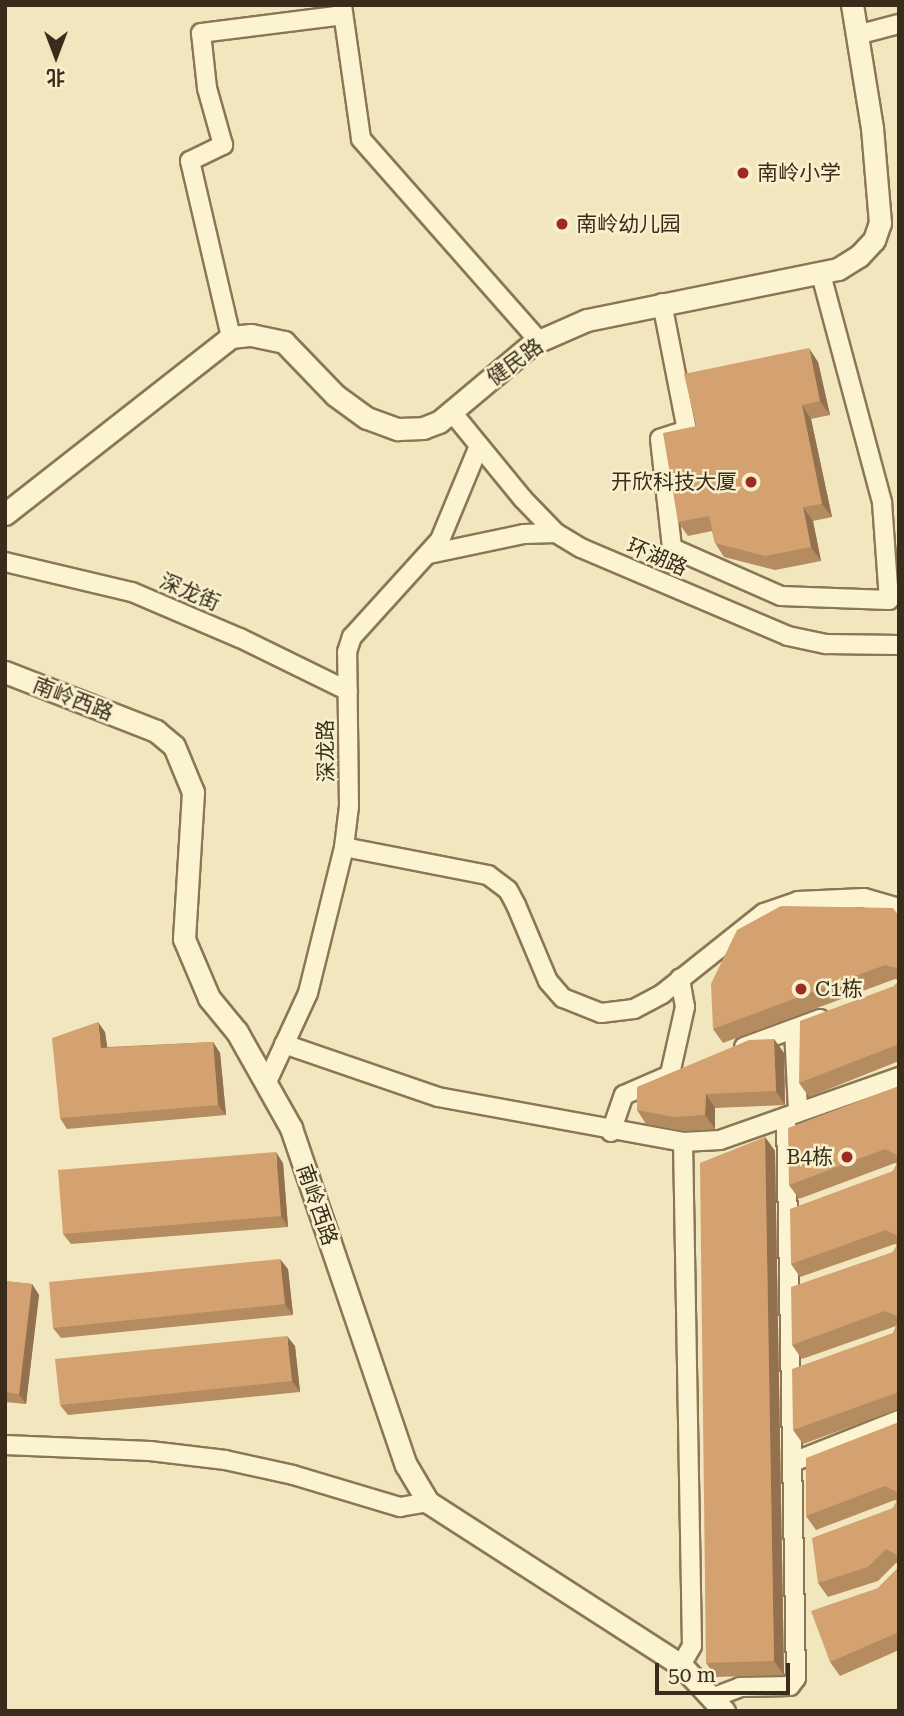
<!DOCTYPE html>
<meta charset="utf-8">
<style>
body{margin:0}
#map{position:relative;width:904px;height:1716px;overflow:hidden;background:#f1e6bd;font-family:"Roboto Serif","Noto Sans SC",serif}
div>[style]{position:absolute}
.roads{filter:drop-shadow(2px 0 #8b7655) drop-shadow(-2px 0 #8b7655) drop-shadow(0 2px #8b7655) drop-shadow(0 -2px #8b7655)}
.minor>*{height:18px;margin:-9px;padding:0 9px;transform-origin:9px;border-radius:9px;background:#fcf3d1}
.tertiary>*{height:21px;margin:-10.5px;padding:0 10.5px;transform-origin:10.5px;border-radius:10.5px;background:#fcf3d1}
.wall>*{inset:0;background:#b58b60}
.shaded-wall>*{inset:0;background:#94714e}
.building>*{inset:0;background:#d3a270}
.dots>*{width:19px;height:19px;translate:-50% -50%;box-sizing:border-box;border:4px solid #f8f0cd;border-radius:50%}
span{translate:-50% -50%;white-space:nowrap;text-align:center;line-height:1.15;-webkit-text-stroke:5px #f8f0cd;paint-order:stroke}
.poi-label{font-size:21px;color:#392c1b}
.left{translate:0 -50%;text-align:left}
.right{translate:-100% -50%;text-align:right}
.street-label{font-size:21px;color:#392c1b}
.frame{position:absolute;inset:0;border:7px solid #392c1b;pointer-events:none}
.north{position:absolute;left:21px;top:21px;width:70px;height:70px;-webkit-text-stroke:5px #f8f0cd;paint-order:stroke;rotate:180deg;font-size:19px;font-weight:700;line-height:28px;text-align:center;color:#392c1b}
.north::after{content:'';display:block;margin:auto;width:24px;height:32px;background:#392c1b;clip-path:polygon(50% 0,100% 100%,50% 72%,0 100%)}
.scale{position:absolute;left:655px;top:1663px;width:135px;height:32px;box-sizing:border-box;border:4px solid #392c1b;border-top:0;padding-left:9px;font-size:21px;line-height:24px;white-space:nowrap;color:#392c1b;-webkit-text-stroke:5px #f8f0cd;paint-order:stroke}
</style>
<div id="map">
<div class="roads">
<div class="minor">
<i style="left:342px;top:5px;width:135px;rotate:81.9deg"></i>
<i style="left:361px;top:139px;width:269px;rotate:48.6deg"></i>
<i style="left:857px;top:35px;width:43px;rotate:-14.7deg"></i>
<i style="left:662px;top:303px;width:129px;rotate:78.9deg"></i>
<i style="left:687px;top:430px;width:28px;rotate:162deg"></i>
<i style="left:660px;top:439px;width:110px;rotate:83.7deg"></i>
<i style="left:672px;top:548px;width:119px;rotate:23.8deg"></i>
<i style="left:781px;top:596px;width:108px;rotate:2.1deg"></i>
<i style="left:889px;top:600px;width:98px;rotate:-94.1deg"></i>
<i style="left:882px;top:502px;width:235px;rotate:-105deg"></i>
<i style="left:231px;top:337px;width:181px;rotate:-103.1deg"></i>
<i style="left:190px;top:161px;width:37px;rotate:-26deg"></i>
<i style="left:223px;top:145px;width:59px;rotate:-105.7deg"></i>
<i style="left:207px;top:88px;width:55px;rotate:-96.2deg"></i>
<i style="left:201px;top:33px;width:143px;rotate:-7.2deg"></i>
<i style="left:451px;top:411px;width:114px;rotate:50.7deg"></i>
<i style="left:523px;top:499px;width:47px;rotate:45.9deg"></i>
<i style="left:556px;top:533px;width:29px;rotate:31deg"></i>
<i style="left:581px;top:548px;width:225px;rotate:23deg"></i>
<i style="left:788px;top:636px;width:39px;rotate:12deg"></i>
<i style="left:826px;top:644px;width:73px;rotate:0.8deg"></i>
<i style="left:429px;top:554px;width:97px;rotate:-11.9deg"></i>
<i style="left:524px;top:534px;width:32px;rotate:-2deg"></i>
<i style="left:5px;top:562px;width:130px;rotate:13.3deg"></i>
<i style="left:132px;top:592px;width:117px;rotate:23.1deg"></i>
<i style="left:240px;top:638px;width:120px;rotate:26.1deg"></i>
<i style="left:344px;top:847px;width:147px;rotate:11deg"></i>
<i style="left:488px;top:875px;width:25px;rotate:37deg"></i>
<i style="left:508px;top:890px;width:17px;rotate:62deg"></i>
<i style="left:516px;top:905px;width:82px;rotate:67.2deg"></i>
<i style="left:548px;top:981px;width:23px;rotate:49deg"></i>
<i style="left:563px;top:998px;width:41px;rotate:21.5deg"></i>
<i style="left:601px;top:1013px;width:33px;rotate:-7deg"></i>
<i style="left:634px;top:1009px;width:32px;rotate:-28deg"></i>
<i style="left:662px;top:994px;width:130px;rotate:-38.5deg"></i>
<i style="left:764px;top:913px;width:36px;rotate:-19deg"></i>
<i style="left:798px;top:901px;width:66px;rotate:-2.6deg"></i>
<i style="left:864px;top:898px;width:36px;rotate:16deg"></i>
<i style="left:794px;top:1029px;width:83px;rotate:87.2deg"></i>
<i style="left:284px;top:1044px;width:163px;rotate:19deg"></i>
<i style="left:438px;top:1097px;width:249px;rotate:10.4deg"></i>
<i style="left:683px;top:1142px;width:37px;rotate:-3deg"></i>
<i style="left:720px;top:1140px;width:190px;rotate:-19.4deg"></i>
<i style="left:744px;top:1047px;width:81px;rotate:-20.2deg"></i>
<i style="left:670px;top:1074px;width:69px;rotate:-77.4deg"></i>
<i style="left:685px;top:1007px;width:29px;rotate:-100deg"></i>
<i style="left:266px;top:1084px;width:100px;rotate:-65.2deg"></i>
<i style="left:308px;top:993px;width:150px;rotate:-76.1deg"></i>
<i style="left:344px;top:847px;width:41px;rotate:-83deg"></i>
<i style="left:349px;top:806px;width:154px;rotate:-90.7deg"></i>
<i style="left:347px;top:652px;width:16px;rotate:-72deg"></i>
<i style="left:352px;top:637px;width:131px;rotate:-47.8deg"></i>
<i style="left:440px;top:540px;width:102px;rotate:-67.5deg"></i>
<i style="left:611px;top:1132px;width:39px;rotate:-71deg"></i>
<i style="left:624px;top:1095px;width:52px;rotate:-23.6deg"></i>
<i style="left:5px;top:1445px;width:145px;rotate:2.4deg"></i>
<i style="left:150px;top:1451px;width:76px;rotate:6.8deg"></i>
<i style="left:225px;top:1460px;width:70px;rotate:12.4deg"></i>
<i style="left:293px;top:1475px;width:112px;rotate:16.7deg"></i>
<i style="left:400px;top:1507px;width:28px;rotate:-10deg"></i>
<i style="left:793px;top:1462px;width:114px;rotate:-21.6deg"></i>
<i style="left:681px;top:1665px;width:22px;rotate:-60deg"></i>
<i style="left:692px;top:1646px;width:504px;rotate:-91.02deg"></i>
<i style="left:712px;top:1698px;width:30px;rotate:-21deg"></i>
<i style="left:740px;top:1687px;width:50px;rotate:-1.1deg"></i>
<i style="left:790px;top:1686px;width:10px;rotate:-53deg"></i>
<i style="left:796px;top:1678px;width:561px;rotate:-91.02deg"></i>
</div>
<div class="tertiary">
<i style="left:5px;top:514px;width:287px;rotate:-38.1deg"></i>
<i style="left:231px;top:337px;width:20px;rotate:-6deg"></i>
<i style="left:251px;top:335px;width:34px;rotate:12deg"></i>
<i style="left:284px;top:342px;width:74px;rotate:46.1deg"></i>
<i style="left:335px;top:395px;width:39px;rotate:36deg"></i>
<i style="left:367px;top:418px;width:33px;rotate:20deg"></i>
<i style="left:398px;top:429px;width:25px;rotate:-2deg"></i>
<i style="left:423px;top:428px;width:17px;rotate:-21deg"></i>
<i style="left:439px;top:422px;width:121px;rotate:-40deg"></i>
<i style="left:532px;top:344px;width:60px;rotate:-23.6deg"></i>
<i style="left:587px;top:320px;width:256px;rotate:-11.5deg"></i>
<i style="left:838px;top:269px;width:25px;rotate:-32deg"></i>
<i style="left:859px;top:256px;width:22px;rotate:-47deg"></i>
<i style="left:874px;top:240px;width:18px;rotate:-71deg"></i>
<i style="left:880px;top:223px;width:95px;rotate:-94.8deg"></i>
<i style="left:872px;top:128px;width:125px;rotate:-99.2deg"></i>
<i style="left:5px;top:672px;width:162px;rotate:21.3deg"></i>
<i style="left:156px;top:731px;width:23px;rotate:40deg"></i>
<i style="left:174px;top:746px;width:50px;rotate:67.6deg"></i>
<i style="left:193px;top:792px;width:147px;rotate:93.5deg"></i>
<i style="left:184px;top:939px;width:64px;rotate:67deg"></i>
<i style="left:209px;top:998px;width:44px;rotate:50.5deg"></i>
<i style="left:237px;top:1032px;width:110px;rotate:60.6deg"></i>
<i style="left:291px;top:1128px;width:356px;rotate:71.2deg"></i>
<i style="left:406px;top:1465px;width:43px;rotate:59.3deg"></i>
<i style="left:428px;top:1502px;width:301px;rotate:32.8deg"></i>
<i style="left:681px;top:1665px;width:63px;rotate:46.9deg"></i>
</div>
</div>
<div class="wall">
<i style="clip-path:polygon(818px 362px,830px 415px,811px 419px,832px 517px,813px 521px,821px 561px,775px 570px,724px 557px,715px 543px,712px 531px,688px 536px,678px 522px,696px 426px)"></i>
<i style="clip-path:polygon(899px 916px,899px 980px,895px 979px,723px 1043px,713px 1029px)"></i>
<i style="clip-path:polygon(899px 981px,899px 1061px,809px 1097px,799px 1083px)"></i>
<i style="clip-path:polygon(105px 1032px,107px 1047px,213px 1042px,220px 1053px,226px 1115px,67px 1129px,60px 1118px)"></i>
<i style="clip-path:polygon(774px 1039px,784px 1053px,785px 1105px,715px 1108px,715px 1129px,684px 1131px,646px 1124px,637px 1110px)"></i>
<i style="clip-path:polygon(899px 1086px,899px 1409px,803px 1444px,793px 1430px,893px 1333px,896px 1326px,802px 1359px,792px 1345px,893px 1252px,897px 1245px,895px 1244px,800px 1277px,791px 1264px,893px 1171px,897px 1164px,895px 1163px,799px 1199px,789px 1185px)"></i>
<i style="clip-path:polygon(765px 1137px,775px 1151px,784px 1675px,716px 1677px,706px 1663px)"></i>
<i style="clip-path:polygon(283px 1163px,288px 1227px,71px 1244px,63px 1234px)"></i>
<i style="clip-path:polygon(288px 1269px,293px 1315px,61px 1338px,53px 1328px)"></i>
<i style="clip-path:polygon(5px 1281px,32px 1284px,39px 1295px,26px 1404px,5px 1402px)"></i>
<i style="clip-path:polygon(295px 1346px,300px 1392px,68px 1415px,60px 1405px)"></i>
<i style="clip-path:polygon(899px 1422px,899px 1650px,840px 1676px,830px 1662px,878px 1588px,898px 1568px,899px 1564px,896px 1563px,878px 1581px,828px 1597px,818px 1583px,893px 1508px,897px 1501px,895px 1500px,816px 1530px,806px 1516px)"></i>
</div>
<div class="shaded-wall">
<i style="clip-path:polygon(809px 348px,818px 362px,830px 415px,820px 401px)"></i>
<i style="clip-path:polygon(802px 405px,811px 419px,832px 517px,822px 504px)"></i>
<i style="clip-path:polygon(803px 507px,813px 521px,821px 561px,811px 547px)"></i>
<i style="clip-path:polygon(98px 1022px,105px 1032px,109px 1058px,101px 1048px)"></i>
<i style="clip-path:polygon(774px 1039px,784px 1053px,785px 1105px,776px 1091px)"></i>
<i style="clip-path:polygon(213px 1042px,220px 1053px,226px 1115px,218px 1105px)"></i>
<i style="clip-path:polygon(706px 1094px,715px 1108px,715px 1129px,705px 1115px)"></i>
<i style="clip-path:polygon(765px 1137px,775px 1151px,784px 1675px,774px 1661px)"></i>
<i style="clip-path:polygon(276px 1152px,283px 1163px,288px 1227px,281px 1216px)"></i>
<i style="clip-path:polygon(280px 1259px,288px 1269px,293px 1315px,285px 1304px)"></i>
<i style="clip-path:polygon(32px 1284px,39px 1295px,26px 1404px,19px 1394px)"></i>
<i style="clip-path:polygon(287px 1336px,295px 1346px,300px 1392px,292px 1381px)"></i>
</div>
<div class="building">
<i style="clip-path:polygon(809px 348px,820px 401px,802px 405px,822px 504px,803px 507px,811px 547px,765px 556px,715px 543px,709px 516px,678px 522px,663px 433px,696px 426px,684px 374px)"></i>
<i style="clip-path:polygon(781px 906px,893px 908px,899px 916px,899px 974px,897px 968px,885px 965px,713px 1029px,711px 984px,737px 930px)"></i>
<i style="clip-path:polygon(899px 981px,899px 1044px,799px 1083px,800px 1021px,894px 986px)"></i>
<i style="clip-path:polygon(98px 1022px,101px 1048px,213px 1042px,218px 1105px,60px 1118px,52px 1038px)"></i>
<i style="clip-path:polygon(774px 1039px,776px 1091px,706px 1094px,705px 1115px,674px 1117px,637px 1110px,637px 1087px,749px 1040px)"></i>
<i style="clip-path:polygon(899px 1086px,899px 1156px,885px 1149px,789px 1185px,788px 1128px)"></i>
<i style="clip-path:polygon(765px 1137px,774px 1661px,706px 1663px,700px 1163px)"></i>
<i style="clip-path:polygon(276px 1152px,281px 1216px,63px 1234px,58px 1170px)"></i>
<i style="clip-path:polygon(899px 1160px,899px 1237px,886px 1230px,791px 1264px,790px 1209px,893px 1171px)"></i>
<i style="clip-path:polygon(899px 1241px,899px 1317px,885px 1311px,792px 1345px,791px 1287px,893px 1252px)"></i>
<i style="clip-path:polygon(280px 1259px,285px 1304px,53px 1328px,49px 1282px)"></i>
<i style="clip-path:polygon(5px 1281px,32px 1284px,19px 1394px,5px 1392px)"></i>
<i style="clip-path:polygon(899px 1320px,899px 1392px,793px 1430px,792px 1369px,893px 1333px)"></i>
<i style="clip-path:polygon(287px 1336px,292px 1381px,60px 1405px,55px 1359px)"></i>
<i style="clip-path:polygon(899px 1422px,899px 1493px,885px 1486px,806px 1516px,806px 1458px)"></i>
<i style="clip-path:polygon(899px 1497px,899px 1556px,886px 1549px,868px 1567px,818px 1583px,812px 1538px,893px 1508px)"></i>
<i style="clip-path:polygon(899px 1563px,899px 1632px,830px 1662px,811px 1611px,878px 1588px,898px 1568px)"></i>
</div>
<div class="dots">
<i style="left:743px;top:173px;background:#9f2a20"></i>
<i style="left:562px;top:224px;background:#9f2a20"></i>
<i style="left:751px;top:482px;background:#9f2a20"></i>
<i style="left:801px;top:989px;background:#9f2a20"></i>
<i style="left:847px;top:1157px;background:#9f2a20"></i>
</div>
<div class="poi-label">
<span class="left" style="left:757px;top:173px">南岭小学</span>
<span class="left" style="left:576px;top:224px">南岭幼儿园</span>
<span class="right" style="left:737px;top:482px">开欣科技大厦</span>
<span class="left" style="left:815px;top:989px">C1栋</span>
<span class="right" style="left:833px;top:1157px">B4栋</span>
</div>
<div class="street-label">
<span style="left:515px;top:362px;rotate:-36deg">健民路</span>
<span style="left:657px;top:557px;rotate:23deg">环湖路</span>
<span style="left:190px;top:592px;rotate:23deg">深龙街</span>
<span style="left:73px;top:699px;rotate:21deg">南岭西路</span>
<span style="left:326px;top:751px;rotate:-91deg">深龙路</span>
<span style="left:317px;top:1205px;rotate:71deg">南岭西路</span>
</div>
<div class="frame"></div>
<div class="north">北</div>
<div class="scale">50 m</div>
</div>
